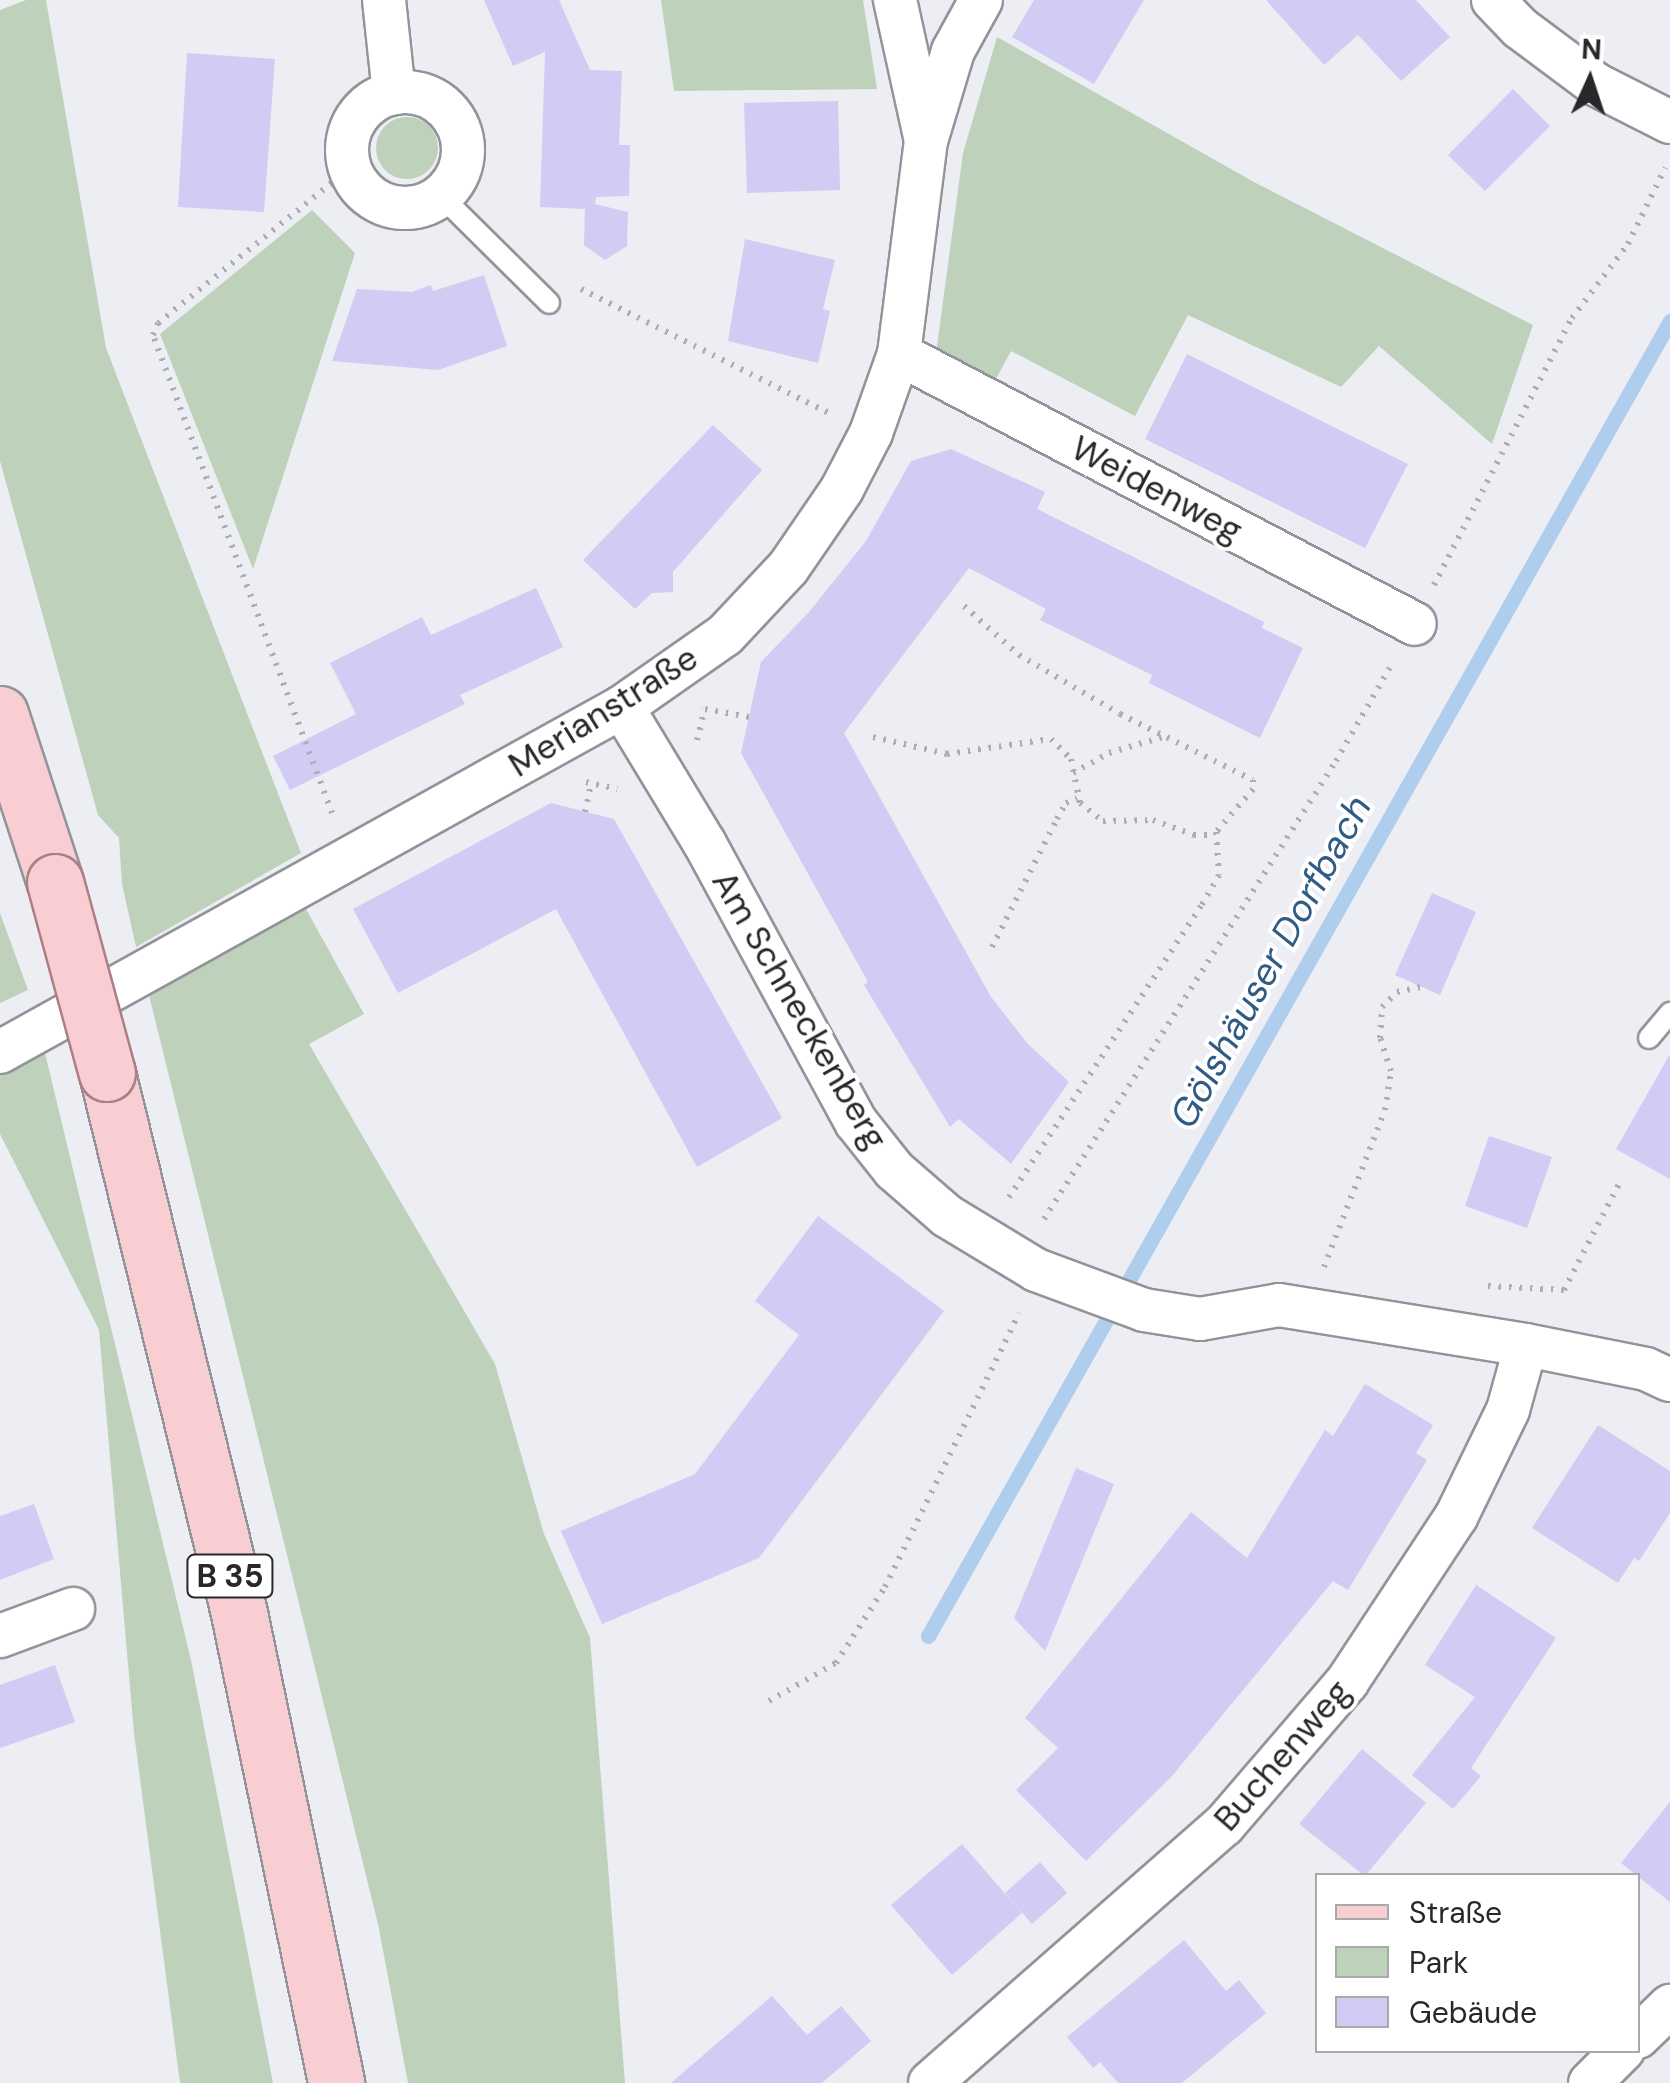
<!DOCTYPE html>
<meta charset="utf-8">
<style>
body{margin:0}
#map{position:relative;width:1670px;height:2083px;overflow:hidden;background:#ededf4;font-family:"DM Sans",sans-serif}
div>[style]{position:absolute}
.green>*{inset:0;background:#bdd1bb}
.round{border-radius:50%}
.stream>*{height:15px;margin:-7.5px;padding:0 7.5px;transform-origin:7.5px;border-radius:7.5px;background:#afcdec}
.building>*{inset:0;background:#d0ccf3}
.path>*{height:6px;margin-top:-3px;transform-origin:0;background:repeating-linear-gradient(90deg,#adadb2 0 2.5px,transparent 0 10.5px)}
.roads{filter:drop-shadow(2px 0 #93939a) drop-shadow(-2px 0 #93939a) drop-shadow(0 2px #93939a) drop-shadow(0 -2px #93939a)}
.service>*{height:20px;margin:-10px;padding:0 10px;transform-origin:10px;border-radius:10px;background:#fff}
.minor>*{height:42px;margin:-21px;padding:0 21px;transform-origin:21px;border-radius:21px;background:#fff}
.minor>.ring{margin:-21px;padding:0;box-sizing:content-box;background:none;border:42px solid #fff;border-radius:50%}
.primary>*{height:55px;margin:-27.5px;padding:0 27.5px;transform-origin:27.5px;border-radius:27.5px;background:#f8ced2}
.bridges{filter:drop-shadow(2px 0 #ad7e84) drop-shadow(-2px 0 #ad7e84) drop-shadow(0 2px #ad7e84) drop-shadow(0 -2px #ad7e84)}
.primary-bridge>*{height:55px;margin:-27.5px;padding:0 27.5px;transform-origin:27.5px;border-radius:27.5px;background:#f8ced2}
span{translate:-50% -50%;white-space:nowrap;text-align:center;line-height:1.15;-webkit-text-stroke:8px #fff;paint-order:stroke}
.shield-label span{padding:2px 8px;background:#fff;border:2px solid;border-radius:8px;-webkit-text-stroke-width:0}
.shield-label{font-size:32px;color:#28282a;font-weight:700}
.street-label{font-size:35px;color:#28282a}
.water-label{font-size:38px;color:#2f5b84;font-style:italic}
.legend{position:absolute;left:1315px;top:1873px;width:325px;height:180px;box-sizing:border-box;background:#fff;border:2px solid #a9a9aa;margin:0;padding:12px 18px;list-style:none;font-size:30px;color:#28282a}
.legend li{display:flex;align-items:center;gap:20px;height:50px}
.legend b{width:50px;border:2px solid #a9a9aa}
.north{position:absolute;left:1540px;top:30px;width:100px;height:100px;-webkit-text-stroke:8px #fff;paint-order:stroke;rotate:3deg;font-size:28px;font-weight:700;line-height:40px;text-align:center;color:#28282a}
.north::after{content:'';display:block;margin:auto;width:35px;height:45px;background:#28282a;clip-path:polygon(50% 0,100% 100%,50% 72%,0 100%)}
</style>
<div id="map">
<div class="green">
<i style="clip-path:polygon(26px 0,46px 0,106px 348px,301px 853px,136px 947px,122px 884px,119px 838px,98px 815px,0 461px,0 10px)"></i>
<i style="clip-path:polygon(661px 0,863px 0,877px 89px,674px 91px)"></i>
<i style="clip-path:polygon(997px 37px,1254px 182px,1533px 325px,1492px 444px,1379px 346px,1341px 387px,1188px 315px,1135px 416px,1011px 351px,992px 386px,942px 360px,937px 346px,963px 153px)"></i>
<i class="round" style="left:376px;top:117px;width:62px;height:62px"></i>
<i style="clip-path:polygon(312px 210px,355px 253px,253px 569px,160px 334px)"></i>
<i style="clip-path:polygon(306px 909px,364px 1014px,309px 1044px,495px 1364px,544px 1534px,590px 1638px,625px 2083px,408px 2083px,378px 1924px,148px 991px)"></i>
<i style="clip-path:polygon(0 913px,28px 990px,0 1003px)"></i>
<i style="clip-path:polygon(44px 1049px,191px 1660px,273px 2083px,180px 2083px,134px 1733px,99px 1330px,0 1134px,0 1072px)"></i>
</div>
<div class="stream">
<i style="left:928px;top:1636px;width:1510px;rotate:-60.57deg"></i>
</div>
<div class="building">
<i style="clip-path:polygon(484px 0,559px 0,590px 70px,622px 71px,619px 145px,630px 145px,629px 196px,596px 197px,595px 204px,628px 212px,627px 246px,605px 260px,584px 245px,585px 209px,540px 207px,545px 52px,513px 66px)"></i>
<i style="clip-path:polygon(1034px 0,1144px 0,1094px 84px,1012px 37px)"></i>
<i style="clip-path:polygon(1266px 0,1416px 0,1450px 37px,1401px 81px,1358px 35px,1324px 65px)"></i>
<i style="clip-path:polygon(187px 53px,275px 59px,264px 212px,178px 207px)"></i>
<i style="clip-path:polygon(1513px 89px,1550px 126px,1485px 191px,1448px 155px)"></i>
<i style="clip-path:polygon(838px 101px,840px 190px,747px 193px,744px 103px)"></i>
<i style="clip-path:polygon(745px 239px,835px 260px,823px 309px,830px 311px,818px 363px,728px 341px)"></i>
<i style="clip-path:polygon(484px 275px,507px 346px,438px 370px,332px 361px,357px 289px,412px 292px,431px 285px,433px 291px)"></i>
<i style="clip-path:polygon(1187px 354px,1408px 464px,1365px 548px,1145px 439px)"></i>
<i style="clip-path:polygon(713px 425px,762px 470px,673px 572px,673px 592px,652px 593px,635px 609px,583px 560px)"></i>
<i style="clip-path:polygon(951px 449px,1045px 492px,1037px 509px,1264px 622px,1262px 628px,1303px 648px,1260px 738px,1149px 683px,1152px 675px,1040px 620px,1046px 609px,969px 568px,844px 733px,991px 997px,1027px 1043px,1069px 1082px,1011px 1164px,959px 1119px,950px 1127px,864px 985px,868px 982px,741px 753px,761px 662px,809px 612px,866px 541px,911px 461px)"></i>
<i style="clip-path:polygon(536px 588px,563px 647px,460px 695px,465px 704px,290px 790px,273px 756px,356px 714px,330px 663px,422px 617px,431px 635px)"></i>
<i style="clip-path:polygon(551px 803px,614px 819px,782px 1118px,697px 1167px,556px 909px,398px 993px,353px 909px)"></i>
<i style="clip-path:polygon(1432px 893px,1476px 912px,1440px 995px,1395px 975px)"></i>
<i style="clip-path:polygon(1670px 1054px,1670px 1179px,1616px 1149px)"></i>
<i style="clip-path:polygon(1489px 1136px,1552px 1157px,1527px 1228px,1465px 1206px)"></i>
<i style="clip-path:polygon(818px 1216px,944px 1311px,759px 1558px,602px 1624px,561px 1531px,695px 1474px,799px 1335px,755px 1301px)"></i>
<i style="clip-path:polygon(1365px 1384px,1433px 1425px,1416px 1453px,1427px 1460px,1348px 1590px,1333px 1581px,1172px 1776px,1086px 1861px,1016px 1790px,1058px 1748px,1025px 1718px,1191px 1512px,1247px 1558px,1325px 1430px,1333px 1436px)"></i>
<i style="clip-path:polygon(1598px 1425px,1670px 1471px,1670px 1513px,1639px 1561px,1634px 1558px,1618px 1583px,1532px 1528px)"></i>
<i style="clip-path:polygon(1076px 1468px,1114px 1484px,1045px 1651px,1014px 1618px)"></i>
<i style="clip-path:polygon(34px 1504px,54px 1559px,0 1580px,0 1516px)"></i>
<i style="clip-path:polygon(1476px 1585px,1556px 1638px,1471px 1768px,1481px 1776px,1453px 1809px,1412px 1775px,1475px 1697px,1425px 1665px)"></i>
<i style="clip-path:polygon(55px 1665px,75px 1722px,0 1748px,0 1685px)"></i>
<i style="clip-path:polygon(1362px 1749px,1426px 1803px,1365px 1876px,1299px 1824px)"></i>
<i style="clip-path:polygon(1670px 1802px,1670px 1902px,1621px 1863px)"></i>
<i style="clip-path:polygon(962px 1844px,1022px 1913px,952px 1975px,891px 1905px)"></i>
<i style="clip-path:polygon(1040px 1862px,1067px 1893px,1032px 1924px,1005px 1893px)"></i>
<i style="clip-path:polygon(1184px 1940px,1226px 1991px,1239px 1980px,1266px 2013px,1182px 2083px,1118px 2083px,1100px 2062px,1093px 2068px,1067px 2037px)"></i>
<i style="clip-path:polygon(772px 1996px,807px 2035px,841px 2006px,871px 2041px,822px 2083px,671px 2083px)"></i>
</div>
<div class="path">
<i style="left:581px;top:289px;width:277px;rotate:26.6deg"></i>
<i style="left:1434px;top:585px;width:301px;rotate:-62.7deg"></i>
<i style="left:1572px;top:318px;width:93px;rotate:-52.9deg"></i>
<i style="left:1628px;top:244px;width:85px;rotate:-64deg"></i>
<i style="left:964px;top:606px;width:74px;rotate:41.7deg"></i>
<i style="left:1019px;top:655px;width:117px;rotate:30.3deg"></i>
<i style="left:1120px;top:714px;width:148px;rotate:26.4deg"></i>
<i style="left:1253px;top:780px;width:9px;rotate:90deg"></i>
<i style="left:1253px;top:789px;width:57px;rotate:130.7deg"></i>
<i style="left:1216px;top:832px;width:43px;rotate:86deg"></i>
<i style="left:1219px;top:875px;width:36px;rotate:120deg"></i>
<i style="left:1201px;top:906px;width:349px;rotate:123.4deg"></i>
<i style="left:705px;top:709px;width:45px;rotate:10.3deg"></i>
<i style="left:873px;top:737px;width:76px;rotate:12.9deg"></i>
<i style="left:947px;top:754px;width:105px;rotate:-8.2deg"></i>
<i style="left:1051px;top:739px;width:28px;rotate:45deg"></i>
<i style="left:1071px;top:759px;width:45px;rotate:78.4deg"></i>
<i style="left:1080px;top:803px;width:29px;rotate:38deg"></i>
<i style="left:1103px;top:821px;width:50px;rotate:-1.1deg"></i>
<i style="left:1153px;top:820px;width:44px;rotate:20.1deg"></i>
<i style="left:1194px;top:835px;width:21px"></i>
<i style="left:697px;top:740px;width:32px;rotate:-76deg"></i>
<i style="left:1073px;top:773px;width:41px;rotate:-29.1deg"></i>
<i style="left:1109px;top:753px;width:56px;rotate:-16.5deg"></i>
<i style="left:586px;top:782px;width:32px;rotate:13deg"></i>
<i style="left:585px;top:812px;width:30px;rotate:-78deg"></i>
<i style="left:332px;top:813px;width:510px;rotate:-110.53deg"></i>
<i style="left:153px;top:335px;width:13px;rotate:-67deg"></i>
<i style="left:158px;top:323px;width:226px;rotate:-38.9deg"></i>
<i style="left:334px;top:181px;width:19px;rotate:-16deg"></i>
<i style="left:992px;top:947px;width:144px;rotate:-63.1deg"></i>
<i style="left:1057px;top:819px;width:18px;rotate:-61deg"></i>
<i style="left:1066px;top:803px;width:12px;rotate:-24deg"></i>
<i style="left:1044px;top:1219px;width:543px;rotate:-57.48deg"></i>
<i style="left:1336px;top:761px;width:114px;rotate:-60.1deg"></i>
<i style="left:1324px;top:1267px;width:168px;rotate:-68.8deg"></i>
<i style="left:1385px;top:1110px;width:39px;rotate:-81deg"></i>
<i style="left:1391px;top:1071px;width:35px;rotate:-108deg"></i>
<i style="left:1380px;top:1038px;width:31px;rotate:-86deg"></i>
<i style="left:1382px;top:1007px;width:21px;rotate:-45deg"></i>
<i style="left:1397px;top:992px;width:25px;rotate:-12deg"></i>
<i style="left:1488px;top:1286px;width:76px;rotate:3deg"></i>
<i style="left:1564px;top:1290px;width:119px;rotate:-62.6deg"></i>
<i style="left:769px;top:1701px;width:77px;rotate:-29.6deg"></i>
<i style="left:836px;top:1663px;width:90px;rotate:-57.2deg"></i>
<i style="left:885px;top:1587px;width:305px;rotate:-63.9deg"></i>
</div>
<div class="roads">
<div class="service">
<i style="left:441px;top:196px;width:152px;rotate:44.7deg"></i>
<i style="left:1649px;top:1038px;width:33px;rotate:-50deg"></i>
</div>
<div class="minor">
<i style="left:384px;top:0;width:94px;rotate:83.9deg"></i>
<i style="left:895px;top:0;width:139px;rotate:77.6deg"></i>
<i style="left:1493px;top:0;width:39px;rotate:46deg"></i>
<i style="left:1520px;top:28px;width:94px;rotate:36.7deg"></i>
<i style="left:1595px;top:84px;width:84px;rotate:26.9deg"></i>
<i class="ring" style="left:347px;top:92px;width:74px;height:74px"></i>
<i style="left:899px;top:354px;width:582px;rotate:27.62deg"></i>
<i style="left:622px;top:707px;width:160px;rotate:58.8deg"></i>
<i style="left:705px;top:844px;width:316px;rotate:61.5deg"></i>
<i style="left:856px;top:1122px;width:61px;rotate:51.6deg"></i>
<i style="left:894px;top:1170px;width:70px;rotate:41deg"></i>
<i style="left:947px;top:1216px;width:104px;rotate:31.2deg"></i>
<i style="left:1036px;top:1270px;width:115px;rotate:20.3deg"></i>
<i style="left:1144px;top:1310px;width:57px;rotate:9.1deg"></i>
<i style="left:1200px;top:1319px;width:80px;rotate:-10deg"></i>
<i style="left:1279px;top:1305px;width:250px;rotate:9.2deg"></i>
<i style="left:1526px;top:1345px;width:122px;rotate:11.3deg"></i>
<i style="left:1646px;top:1369px;width:26px;rotate:25deg"></i>
<i style="left:0;top:1052px;width:711px;rotate:-29.02deg"></i>
<i style="left:622px;top:707px;width:126px;rotate:-35deg"></i>
<i style="left:725px;top:635px;width:92px;rotate:-46.8deg"></i>
<i style="left:788px;top:568px;width:96px;rotate:-55.6deg"></i>
<i style="left:842px;top:489px;width:63px;rotate:-62.6deg"></i>
<i style="left:871px;top:433px;width:84px;rotate:-70.5deg"></i>
<i style="left:899px;top:354px;width:215px;rotate:-82.8deg"></i>
<i style="left:926px;top:141px;width:94px;rotate:-73.3deg"></i>
<i style="left:953px;top:51px;width:58px;rotate:-61.2deg"></i>
<i style="left:0;top:1636px;width:78px;rotate:-20.3deg"></i>
<i style="left:1638px;top:2037px;width:45px;rotate:-44.1deg"></i>
<i style="left:930px;top:2083px;width:391px;rotate:-41.3deg"></i>
<i style="left:1224px;top:1825px;width:189px;rotate:-49.3deg"></i>
<i style="left:1347px;top:1682px;width:198px;rotate:-56.6deg"></i>
<i style="left:1456px;top:1517px;width:119px;rotate:-64.1deg"></i>
<i style="left:1508px;top:1410px;width:67px;rotate:-74.5deg"></i>
<i style="left:1590px;top:2083px;width:47px;rotate:-45deg"></i>
</div>
<div class="primary">
<i style="left:0;top:714px;width:177px;rotate:71.9deg"></i>
<i style="left:107px;top:1073px;width:556px;rotate:76.26deg"></i>
<i style="left:239px;top:1613px;width:480px;rotate:78.3deg"></i>
</div>
</div>
<div class="bridges">
<div class="primary-bridge">
<i style="left:55px;top:882px;width:198px;rotate:74.8deg"></i>
</div>
</div>
<div class="shield-label">
<span style="left:230px;top:1576px">B 35</span>
</div>
<div class="street-label">
<span style="left:1157px;top:489px;rotate:28deg">Weidenweg</span>
<span style="left:603px;top:711px;rotate:-32deg">Merianstraße</span>
<span style="left:800px;top:1010px;rotate:60deg">Am Schneckenberg</span>
<span style="left:1282px;top:1755px;rotate:-49deg">Buchenweg</span>
</div>
<div class="water-label">
<span style="left:1271px;top:962px;rotate:-61deg">Gölshäuser Dorfbach</span>
</div>
<ul class="legend">
<li><b style="height:12px;background:#f8ced2"></b>Straße</li>
<li><b style="height:28px;background:#bdd1bb"></b>Park</li>
<li><b style="height:28px;background:#d0ccf3"></b>Gebäude</li>
</ul>
<div class="north">N</div>
</div>
